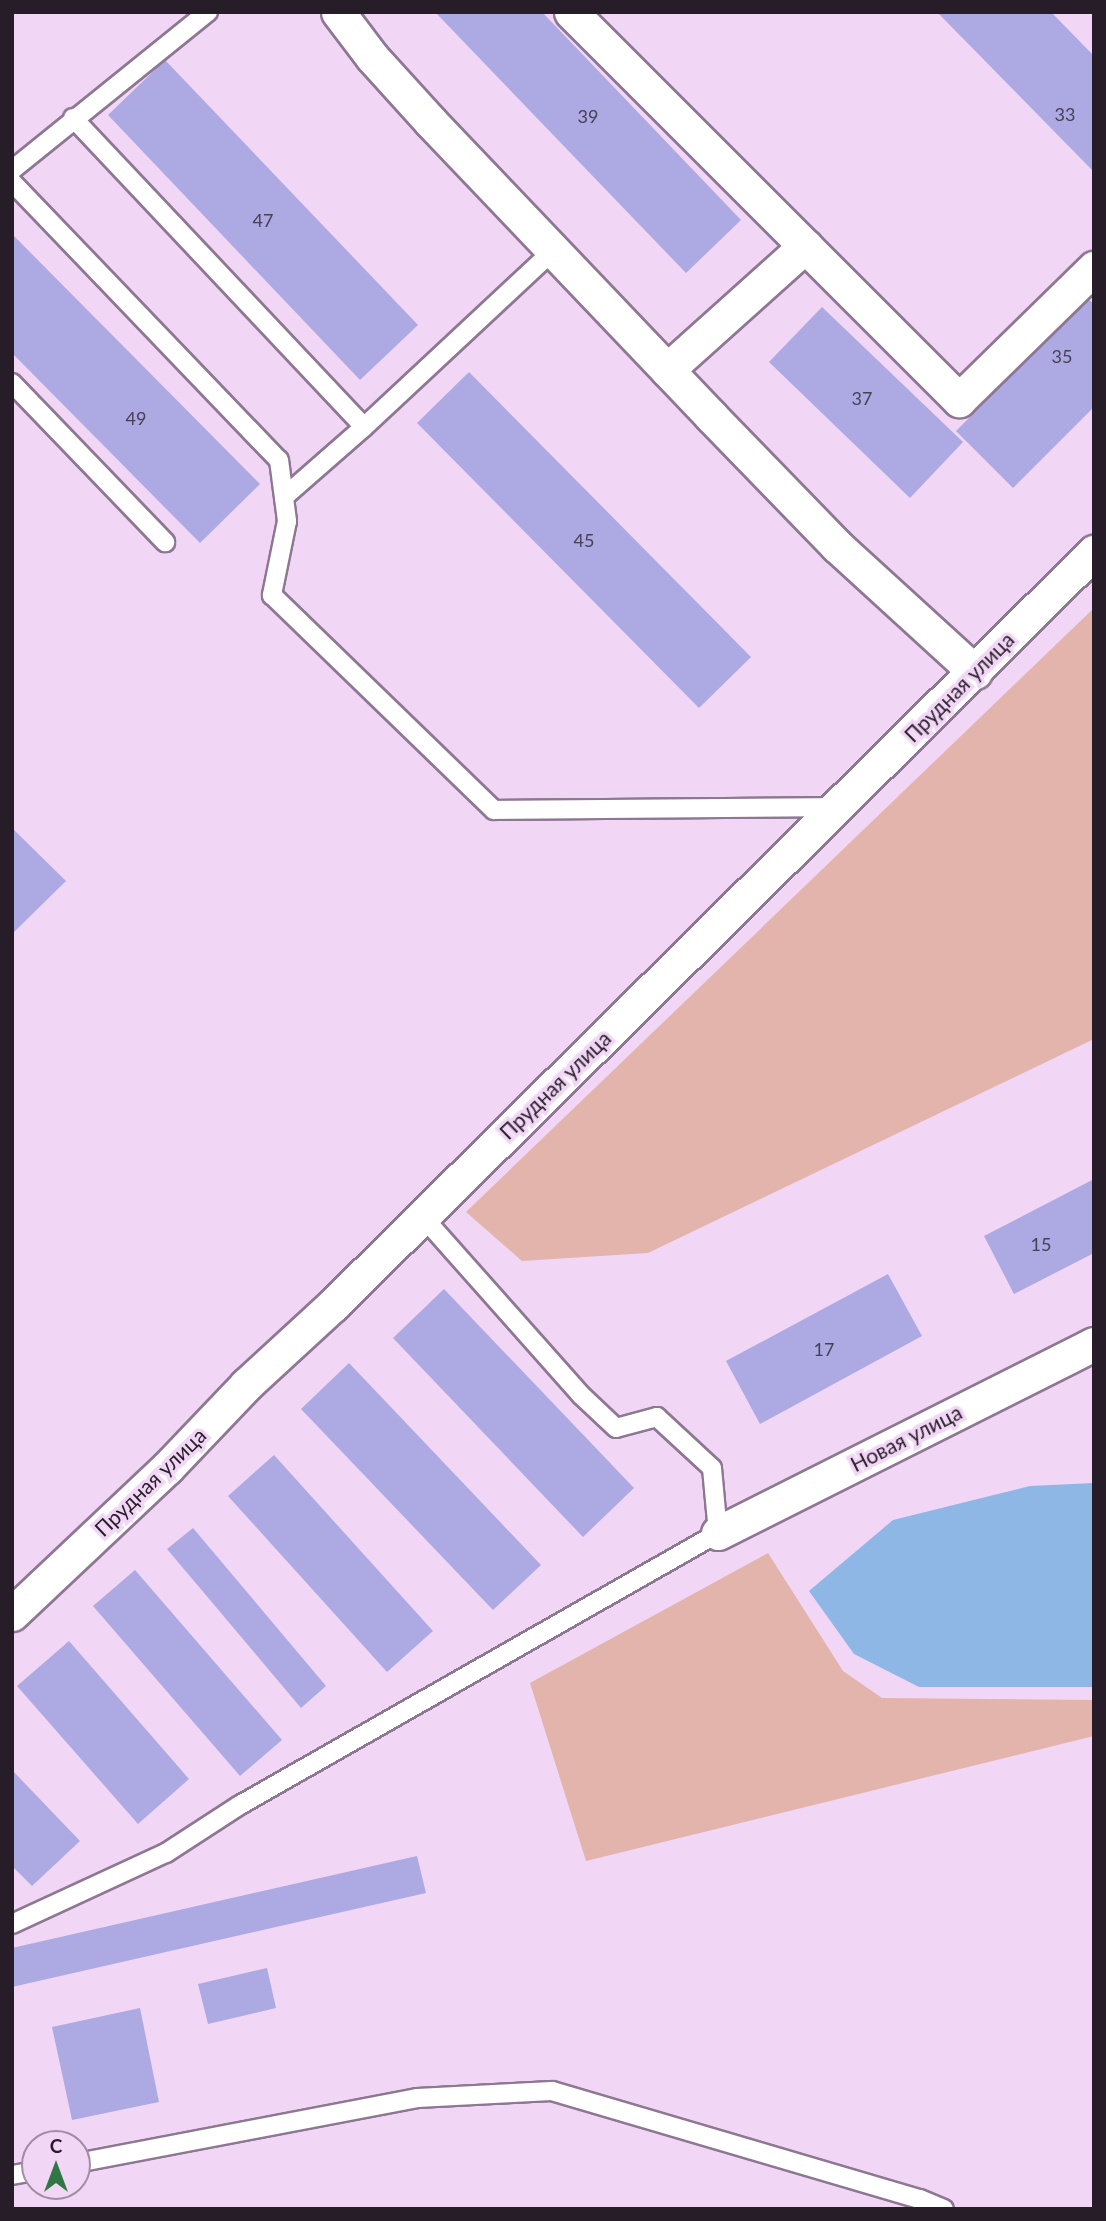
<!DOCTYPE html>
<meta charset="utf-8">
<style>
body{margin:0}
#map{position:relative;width:1106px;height:2221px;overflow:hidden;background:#f1d7f5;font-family:Lato,sans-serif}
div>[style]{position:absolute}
.green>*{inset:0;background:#e3b4ac}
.water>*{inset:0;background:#8eb7e6}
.building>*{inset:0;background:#ada9e2}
.roads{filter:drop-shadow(2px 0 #8e7792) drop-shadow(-2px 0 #8e7792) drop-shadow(0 2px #8e7792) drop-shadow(0 -2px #8e7792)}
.service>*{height:18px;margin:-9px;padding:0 9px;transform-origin:9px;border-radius:9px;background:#fff}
.minor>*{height:33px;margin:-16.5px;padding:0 16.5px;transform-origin:16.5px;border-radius:16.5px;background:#fff}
span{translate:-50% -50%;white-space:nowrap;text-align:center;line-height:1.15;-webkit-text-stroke:7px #f1d7f5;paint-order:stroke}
.number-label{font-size:18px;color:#484056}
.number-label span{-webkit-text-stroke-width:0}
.street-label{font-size:21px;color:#271d28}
.frame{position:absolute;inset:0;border:14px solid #271d28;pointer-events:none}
.north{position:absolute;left:21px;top:2130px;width:70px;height:70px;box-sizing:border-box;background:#f1d7f5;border:2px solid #a08da3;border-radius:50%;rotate:0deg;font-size:19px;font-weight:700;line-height:28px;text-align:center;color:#271d28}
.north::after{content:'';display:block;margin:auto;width:24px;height:32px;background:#307743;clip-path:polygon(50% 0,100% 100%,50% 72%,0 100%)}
</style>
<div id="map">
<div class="green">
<i style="clip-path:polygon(1094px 608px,1094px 1039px,648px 1253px,522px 1261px,466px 1212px)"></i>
<i style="clip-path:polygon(768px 1553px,843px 1671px,882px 1698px,1094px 1700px,1094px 1736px,586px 1861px,530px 1683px)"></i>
</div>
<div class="water">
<i style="clip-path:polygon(1094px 1483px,1094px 1687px,919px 1687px,854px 1654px,809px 1591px,893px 1520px,1030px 1486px)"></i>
</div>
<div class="building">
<i style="clip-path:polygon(435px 12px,542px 12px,741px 220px,686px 273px)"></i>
<i style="clip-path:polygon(937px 12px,1051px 12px,1094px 56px,1094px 172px)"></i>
<i style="clip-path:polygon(165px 60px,418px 325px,360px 380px,108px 115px)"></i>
<i style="clip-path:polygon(12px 234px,260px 484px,200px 543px,12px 353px)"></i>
<i style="clip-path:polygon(1088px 299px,1094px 304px,1094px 407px,1013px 488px,956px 431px)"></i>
<i style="clip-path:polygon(822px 307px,963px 442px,910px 498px,769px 362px)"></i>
<i style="clip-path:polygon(469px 372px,751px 657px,699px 708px,417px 423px)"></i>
<i style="clip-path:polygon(12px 828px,66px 881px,12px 934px)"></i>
<i style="clip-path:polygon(1094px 1179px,1094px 1253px,1014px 1294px,984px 1236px)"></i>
<i style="clip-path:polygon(888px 1274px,922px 1336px,760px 1424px,726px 1361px)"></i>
<i style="clip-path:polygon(444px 1289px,634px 1488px,583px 1537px,393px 1338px)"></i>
<i style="clip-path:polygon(349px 1363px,541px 1565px,493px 1610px,301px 1409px)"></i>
<i style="clip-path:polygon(274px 1455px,433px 1631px,387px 1672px,228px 1496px)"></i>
<i style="clip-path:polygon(193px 1528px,326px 1686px,301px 1708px,167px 1549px)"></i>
<i style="clip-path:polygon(135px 1570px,282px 1740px,240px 1776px,93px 1606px)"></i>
<i style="clip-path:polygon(69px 1641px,189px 1779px,138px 1824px,17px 1686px)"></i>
<i style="clip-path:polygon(12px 1770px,80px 1841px,32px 1886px,12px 1866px)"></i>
<i style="clip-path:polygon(417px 1856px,426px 1893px,12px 1987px,12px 1948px)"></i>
<i style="clip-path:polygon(267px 1968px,276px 2008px,208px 2024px,198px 1984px)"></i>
<i style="clip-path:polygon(140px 2008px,159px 2102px,72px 2120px,52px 2027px)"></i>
</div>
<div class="roads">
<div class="service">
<i style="left:73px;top:118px;width:424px;rotate:46.7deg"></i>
<i style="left:12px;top:170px;width:252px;rotate:-38.9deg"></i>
<i style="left:12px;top:182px;width:385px;rotate:46.2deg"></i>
<i style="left:279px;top:460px;width:62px;rotate:82.5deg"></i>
<i style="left:287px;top:521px;width:76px;rotate:101.5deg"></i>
<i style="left:272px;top:595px;width:309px;rotate:44.1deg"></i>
<i style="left:494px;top:810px;width:341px;rotate:-0.5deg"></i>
<i style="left:12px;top:383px;width:221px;rotate:46.1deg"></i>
<i style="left:284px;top:497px;width:106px;rotate:-41.2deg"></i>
<i style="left:364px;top:427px;width:258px;rotate:-43deg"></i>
<i style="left:12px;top:1924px;width:170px;rotate:-24.8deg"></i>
<i style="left:166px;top:1853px;width:88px;rotate:-33deg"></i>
<i style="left:240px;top:1805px;width:550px;rotate:-29.64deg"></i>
<i style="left:718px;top:1533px;width:65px;rotate:-95.3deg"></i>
<i style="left:712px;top:1468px;width:75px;rotate:-137.2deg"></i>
<i style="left:657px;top:1417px;width:42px;rotate:165deg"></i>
<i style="left:616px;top:1428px;width:48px;rotate:-136.7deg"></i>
<i style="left:581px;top:1395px;width:239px;rotate:-131.6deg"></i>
<i style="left:77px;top:2163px;width:346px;rotate:-10.8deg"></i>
<i style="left:417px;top:2098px;width:135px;rotate:-3deg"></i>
<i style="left:552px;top:2091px;width:384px;rotate:16.4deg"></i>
<i style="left:920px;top:2199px;width:26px;rotate:23deg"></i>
<i style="left:12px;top:2175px;width:23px;rotate:-10deg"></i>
</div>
<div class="minor">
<i style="left:338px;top:12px;width:56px;rotate:52.9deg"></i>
<i style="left:372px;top:57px;width:88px;rotate:47.8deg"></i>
<i style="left:431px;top:122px;width:406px;rotate:46.4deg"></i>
<i style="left:711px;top:416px;width:181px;rotate:45.9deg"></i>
<i style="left:837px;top:546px;width:187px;rotate:42.4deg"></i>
<i style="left:571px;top:12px;width:549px;rotate:45deg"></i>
<i style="left:959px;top:400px;width:189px;rotate:-44.4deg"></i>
<i style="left:667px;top:370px;width:186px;rotate:-41.9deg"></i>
<i style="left:718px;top:1533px;width:421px;rotate:-26.7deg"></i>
<i style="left:12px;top:1614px;width:213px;rotate:-43.3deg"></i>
<i style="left:167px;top:1468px;width:115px;rotate:-46.4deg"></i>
<i style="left:246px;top:1385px;width:118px;rotate:-42.6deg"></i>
<i style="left:333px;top:1305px;width:1071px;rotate:-44.7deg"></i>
</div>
</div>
<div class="number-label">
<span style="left:1065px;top:114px">33</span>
<span style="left:588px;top:116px">39</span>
<span style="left:263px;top:220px">47</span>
<span style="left:1062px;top:356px">35</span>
<span style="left:862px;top:398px">37</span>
<span style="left:136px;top:418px">49</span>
<span style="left:584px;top:540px">45</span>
<span style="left:1041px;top:1244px">15</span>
<span style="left:824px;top:1349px">17</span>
</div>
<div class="street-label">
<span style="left:959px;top:687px;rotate:-45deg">Прудная улица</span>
<span style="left:555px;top:1085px;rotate:-44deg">Прудная улица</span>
<span style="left:906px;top:1438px;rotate:-27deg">Новая улица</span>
<span style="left:150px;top:1482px;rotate:-44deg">Прудная улица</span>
</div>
<div class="frame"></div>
<div class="north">С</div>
</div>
